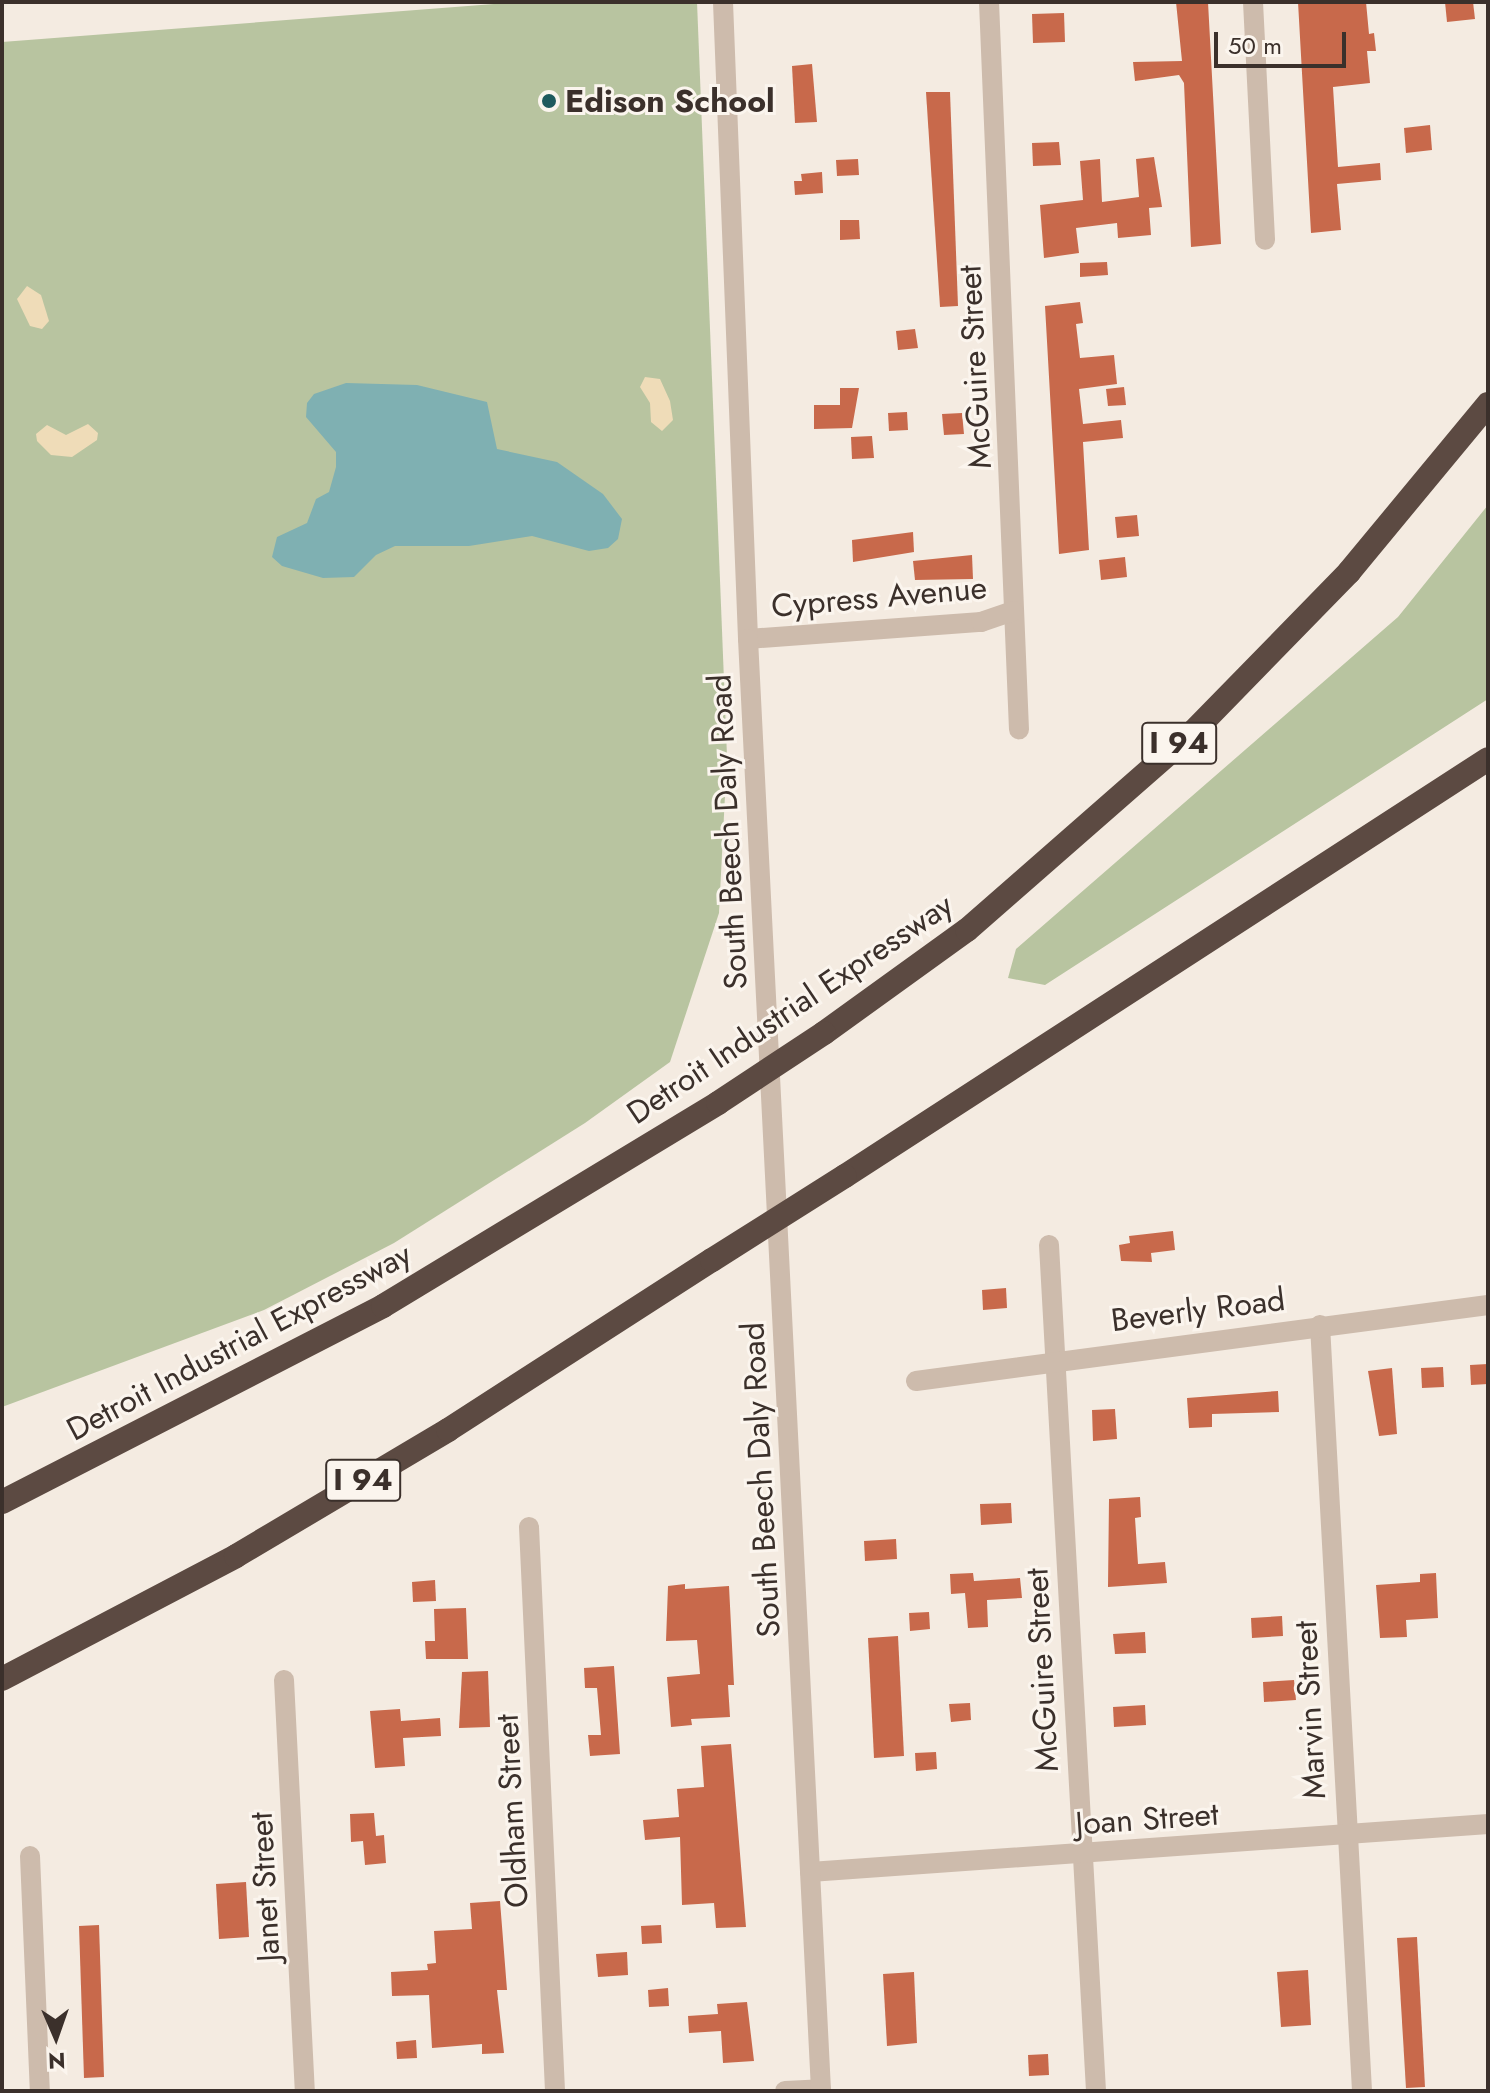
<!DOCTYPE html>
<style>
body{margin:0}
#map{position:relative;width:1490px;height:2093px;overflow:hidden;background:#f4ebe1;font-family:Jost,sans-serif}
div>[style]{position:absolute}
.green>*{inset:0;background:#b8c4a0}
.sand>*{inset:0;background:#efdcb8}
.water>*{inset:0;background:#7fb0b2}
.building>*{inset:0;background:#c8694b}
.minor>*{height:20px;margin:-10px;padding:0 10px;transform-origin:10px;border-radius:10px;background:#cdbbac}
.tertiary>*{height:20px;margin:-10px;padding:0 10px;transform-origin:10px;border-radius:10px;background:#cdbbac}
.motorway>*{height:24px;margin:-12px;padding:0 12px;transform-origin:12px;border-radius:12px;background:#5c4a42}
.motorway-bridge>*{height:24px;margin:-12px;padding:0 12px;transform-origin:12px;border-radius:12px;background:#5c4a42}
.dots>*{width:22px;height:22px;translate:-50% -50%;box-sizing:border-box;border:4px solid #fbf5ee;border-radius:50%}
span{translate:-50% -50%;white-space:nowrap;text-align:center;line-height:1.15;-webkit-text-stroke:6px #fbf5ee;paint-order:stroke}
.shield-label span{padding:2px 6px;background:#fbf5ee;border:2px solid;border-radius:6px;-webkit-text-stroke-width:0}
.shield-label{font-size:30px;color:#3b302b;font-weight:700}
.poi-label{font-size:32px;color:#3b302b;font-weight:700}
.left{translate:0 -50%;text-align:left}
.street-label{font-size:32px;color:#3b302b}
.frame{position:absolute;inset:0;border:4px solid #3b302b;pointer-events:none}
.north{position:absolute;left:16px;top:1997px;width:80px;height:80px;-webkit-text-stroke:6px #fbf5ee;paint-order:stroke;rotate:178deg;font-size:22px;font-weight:700;line-height:32px;text-align:center;color:#3b302b}
.north::after{content:'';display:block;margin:auto;width:28px;height:36px;background:#3b302b;clip-path:polygon(50% 0,100% 100%,50% 72%,0 100%)}
.scale{position:absolute;left:1214px;top:32px;width:132px;height:36px;box-sizing:border-box;border:4px solid #3b302b;border-top:0;padding-left:10px;font-size:24px;line-height:28px;white-space:nowrap;color:#3b302b;-webkit-text-stroke:6px #fbf5ee;paint-order:stroke}
</style>
<div id="map">
<div class="green">
<i style="clip-path:polygon(521px 2px,697px 2px,727px 756px,719px 913px,670px 1062px,585px 1123px,394px 1243px,264px 1310px,2px 1407px,2px 42px)"></i>
<i style="clip-path:polygon(1488px 505px,1488px 699px,1045px 985px,1008px 978px,1016px 949px,1398px 617px)"></i>
</div>
<div class="sand">
<i style="clip-path:polygon(27px 286px,41px 295px,49px 321px,42px 329px,30px 326px,17px 299px)"></i>
<i style="clip-path:polygon(645px 377px,660px 379px,670px 401px,673px 420px,662px 431px,651px 422px,650px 403px,640px 387px)"></i>
<i style="clip-path:polygon(88px 424px,98px 433px,97px 440px,72px 457px,51px 455px,37px 441px,36px 434px,47px 425px,66px 435px)"></i>
</div>
<div class="water">
<i style="clip-path:polygon(346px 383px,417px 385px,487px 402px,497px 449px,557px 462px,603px 494px,622px 519px,618px 539px,608px 548px,589px 551px,532px 536px,469px 546px,395px 546px,376px 555px,354px 577px,323px 578px,282px 566px,272px 557px,277px 537px,307px 523px,316px 499px,329px 492px,336px 467px,336px 452px,306px 417px,307px 403px,314px 394px)"></i>
</div>
<div class="building">
<i style="clip-path:polygon(1176px 2px,1208px 2px,1221px 244px,1191px 247px,1184px 83px,1179px 75px,1135px 81px,1133px 62px,1182px 61px)"></i>
<i style="clip-path:polygon(1298px 2px,1366px 2px,1369px 34px,1374px 33px,1376px 51px,1367px 51px,1370px 83px,1333px 87px,1338px 167px,1380px 163px,1381px 180px,1337px 184px,1341px 230px,1311px 233px)"></i>
<i style="clip-path:polygon(1445px 2px,1473px 2px,1475px 19px,1447px 22px)"></i>
<i style="clip-path:polygon(1064px 13px,1065px 42px,1033px 43px,1032px 14px)"></i>
<i style="clip-path:polygon(812px 64px,817px 122px,795px 123px,792px 66px)"></i>
<i style="clip-path:polygon(926px 92px,950px 92px,958px 306px,940px 307px)"></i>
<i style="clip-path:polygon(1430px 125px,1432px 150px,1406px 153px,1404px 128px)"></i>
<i style="clip-path:polygon(1059px 142px,1061px 165px,1033px 166px,1032px 143px)"></i>
<i style="clip-path:polygon(1154px 157px,1162px 207px,1149px 208px,1151px 235px,1118px 238px,1117px 223px,1076px 228px,1079px 253px,1044px 258px,1040px 205px,1083px 200px,1080px 161px,1100px 159px,1102px 202px,1139px 197px,1136px 159px)"></i>
<i style="clip-path:polygon(858px 159px,859px 175px,837px 176px,836px 160px)"></i>
<i style="clip-path:polygon(822px 172px,823px 193px,795px 195px,794px 181px,802px 181px,801px 174px)"></i>
<i style="clip-path:polygon(840px 220px,859px 220px,860px 239px,840px 240px)"></i>
<i style="clip-path:polygon(1107px 262px,1108px 275px,1080px 277px,1080px 263px)"></i>
<i style="clip-path:polygon(1080px 302px,1083px 323px,1076px 324px,1080px 358px,1114px 355px,1117px 384px,1079px 389px,1083px 424px,1121px 420px,1123px 438px,1083px 442px,1089px 550px,1059px 554px,1045px 306px)"></i>
<i style="clip-path:polygon(915px 329px,918px 348px,898px 350px,896px 331px)"></i>
<i style="clip-path:polygon(1124px 387px,1126px 405px,1108px 406px,1106px 389px)"></i>
<i style="clip-path:polygon(840px 388px,859px 388px,852px 428px,814px 429px,814px 405px,840px 405px)"></i>
<i style="clip-path:polygon(907px 412px,908px 430px,889px 431px,888px 413px)"></i>
<i style="clip-path:polygon(962px 413px,964px 434px,944px 435px,942px 414px)"></i>
<i style="clip-path:polygon(872px 436px,874px 458px,852px 459px,851px 437px)"></i>
<i style="clip-path:polygon(1137px 515px,1139px 536px,1117px 538px,1115px 517px)"></i>
<i style="clip-path:polygon(913px 532px,914px 552px,853px 562px,852px 540px)"></i>
<i style="clip-path:polygon(972px 555px,973px 579px,915px 580px,913px 561px)"></i>
<i style="clip-path:polygon(1125px 557px,1127px 577px,1101px 580px,1099px 560px)"></i>
<i style="clip-path:polygon(1173px 1231px,1175px 1250px,1151px 1253px,1152px 1262px,1121px 1261px,1119px 1245px,1130px 1243px,1129px 1236px)"></i>
<i style="clip-path:polygon(1006px 1288px,1007px 1308px,983px 1310px,982px 1290px)"></i>
<i style="clip-path:polygon(1488px 1364px,1488px 1384px,1471px 1385px,1470px 1365px)"></i>
<i style="clip-path:polygon(1443px 1367px,1444px 1387px,1422px 1388px,1421px 1368px)"></i>
<i style="clip-path:polygon(1392px 1368px,1397px 1434px,1379px 1436px,1368px 1371px)"></i>
<i style="clip-path:polygon(1278px 1391px,1279px 1412px,1212px 1414px,1212px 1427px,1189px 1428px,1187px 1398px)"></i>
<i style="clip-path:polygon(1115px 1409px,1117px 1439px,1093px 1441px,1092px 1410px)"></i>
<i style="clip-path:polygon(1140px 1497px,1141px 1517px,1135px 1518px,1138px 1564px,1165px 1562px,1167px 1583px,1108px 1587px,1109px 1499px)"></i>
<i style="clip-path:polygon(1011px 1503px,1012px 1523px,981px 1525px,980px 1504px)"></i>
<i style="clip-path:polygon(896px 1539px,897px 1559px,865px 1561px,864px 1541px)"></i>
<i style="clip-path:polygon(973px 1573px,974px 1581px,1020px 1578px,1022px 1598px,987px 1600px,988px 1627px,968px 1628px,965px 1593px,951px 1594px,950px 1574px)"></i>
<i style="clip-path:polygon(1436px 1573px,1438px 1618px,1406px 1620px,1407px 1637px,1380px 1638px,1376px 1585px,1420px 1582px,1420px 1574px)"></i>
<i style="clip-path:polygon(435px 1580px,436px 1601px,413px 1602px,412px 1582px)"></i>
<i style="clip-path:polygon(685px 1584px,685px 1589px,729px 1586px,734px 1685px,728px 1685px,730px 1717px,691px 1719px,692px 1725px,671px 1727px,667px 1677px,700px 1674px,697px 1640px,666px 1641px,668px 1586px)"></i>
<i style="clip-path:polygon(466px 1608px,468px 1659px,426px 1659px,425px 1641px,435px 1641px,434px 1609px)"></i>
<i style="clip-path:polygon(929px 1612px,930px 1629px,910px 1631px,909px 1613px)"></i>
<i style="clip-path:polygon(1282px 1616px,1283px 1636px,1252px 1638px,1251px 1618px)"></i>
<i style="clip-path:polygon(1145px 1632px,1146px 1653px,1115px 1654px,1113px 1634px)"></i>
<i style="clip-path:polygon(898px 1636px,904px 1756px,874px 1758px,868px 1638px)"></i>
<i style="clip-path:polygon(614px 1666px,620px 1754px,590px 1756px,588px 1735px,601px 1735px,597px 1688px,585px 1688px,584px 1668px)"></i>
<i style="clip-path:polygon(488px 1671px,490px 1727px,459px 1728px,462px 1672px)"></i>
<i style="clip-path:polygon(1294px 1680px,1296px 1700px,1264px 1702px,1263px 1682px)"></i>
<i style="clip-path:polygon(970px 1703px,971px 1720px,951px 1722px,949px 1704px)"></i>
<i style="clip-path:polygon(1145px 1705px,1146px 1725px,1114px 1727px,1113px 1707px)"></i>
<i style="clip-path:polygon(400px 1709px,401px 1721px,440px 1718px,441px 1736px,403px 1738px,405px 1766px,375px 1768px,370px 1711px)"></i>
<i style="clip-path:polygon(731px 1744px,746px 1927px,716px 1928px,714px 1903px,682px 1905px,680px 1837px,645px 1840px,643px 1820px,679px 1817px,677px 1789px,704px 1787px,701px 1746px)"></i>
<i style="clip-path:polygon(936px 1752px,937px 1769px,916px 1771px,915px 1753px)"></i>
<i style="clip-path:polygon(374px 1813px,376px 1836px,384px 1835px,386px 1863px,365px 1865px,363px 1841px,351px 1842px,350px 1814px)"></i>
<i style="clip-path:polygon(246px 1882px,249px 1937px,219px 1939px,216px 1884px)"></i>
<i style="clip-path:polygon(500px 1901px,507px 1990px,497px 1990px,504px 2053px,482px 2054px,482px 2044px,432px 2048px,429px 1995px,392px 1996px,391px 1972px,428px 1970px,427px 1964px,436px 1963px,434px 1931px,472px 1929px,470px 1903px)"></i>
<i style="clip-path:polygon(99px 1925px,104px 2077px,84px 2078px,79px 1926px)"></i>
<i style="clip-path:polygon(661px 1925px,662px 1943px,642px 1944px,641px 1926px)"></i>
<i style="clip-path:polygon(1417px 1937px,1425px 2087px,1406px 2088px,1397px 1938px)"></i>
<i style="clip-path:polygon(627px 1952px,628px 1975px,598px 1977px,596px 1954px)"></i>
<i style="clip-path:polygon(1308px 1970px,1311px 2025px,1281px 2027px,1277px 1972px)"></i>
<i style="clip-path:polygon(914px 1972px,917px 2043px,887px 2046px,883px 1974px)"></i>
<i style="clip-path:polygon(668px 1988px,669px 2006px,649px 2007px,648px 1990px)"></i>
<i style="clip-path:polygon(747px 2002px,754px 2061px,723px 2063px,721px 2031px,689px 2033px,688px 2016px,718px 2014px,717px 2004px)"></i>
<i style="clip-path:polygon(416px 2040px,417px 2058px,397px 2059px,396px 2042px)"></i>
<i style="clip-path:polygon(1048px 2054px,1049px 2075px,1029px 2076px,1028px 2055px)"></i>
</div>
<div class="minor">
<i style="left:989px;top:2px;width:728px;rotate:87.64deg"></i>
<i style="left:1253px;top:2px;width:238px;rotate:87.1deg"></i>
<i style="left:748px;top:639px;width:234px;rotate:-4.2deg"></i>
<i style="left:981px;top:622px;width:34px;rotate:-19deg"></i>
<i style="left:1049px;top:1245px;width:847px;rotate:86.82deg"></i>
<i style="left:1320px;top:1325px;width:767px;rotate:86.86deg"></i>
<i style="left:916px;top:1381px;width:577px;rotate:-7.57deg"></i>
<i style="left:529px;top:1527px;width:565px;rotate:87.36deg"></i>
<i style="left:284px;top:1680px;width:412px;rotate:87.1deg"></i>
<i style="left:30px;top:1856px;width:235px;rotate:87.6deg"></i>
<i style="left:810px;top:1872px;width:680px;rotate:-4.05deg"></i>
<i style="left:785px;top:2091px;width:36px;rotate:-3deg"></i>
</div>
<div class="tertiary">
<i style="left:723px;top:2px;width:637px;rotate:87.75deg"></i>
<i style="left:748px;top:639px;width:1454px;rotate:87.12deg"></i>
</div>
<div class="motorway">
<i style="left:824px;top:1033px;width:176px;rotate:-35.8deg"></i>
<i style="left:967px;top:930px;width:302px;rotate:-41.2deg"></i>
<i style="left:1194px;top:731px;width:222px;rotate:-45.7deg"></i>
<i style="left:1349px;top:572px;width:218px;rotate:-50.4deg"></i>
<i style="left:845px;top:1176px;width:766px;rotate:-32.96deg"></i>
<i style="left:2px;top:1502px;width:428px;rotate:-27.2deg"></i>
<i style="left:383px;top:1306px;width:392px;rotate:-31.2deg"></i>
<i style="left:2px;top:1679px;width:264px;rotate:-27.7deg"></i>
<i style="left:236px;top:1556px;width:247px;rotate:-30.7deg"></i>
<i style="left:448px;top:1430px;width:314px;rotate:-32.8deg"></i>
</div>
<div class="motorway-bridge">
<i style="left:718px;top:1103px;width:127px;rotate:-33.4deg"></i>
<i style="left:712px;top:1260px;width:157px;rotate:-32.3deg"></i>
</div>
<div class="dots">
<i style="left:549px;top:101px;background:#1f5a5e"></i>
</div>
<div class="shield-label">
<span style="left:1179px;top:743px">I 94</span>
<span style="left:363px;top:1480px">I 94</span>
</div>
<div class="poi-label">
<span class="left" style="left:565px;top:101px">Edison School</span>
</div>
<div class="street-label">
<span style="left:975px;top:367px;rotate:-93deg">McGuire Street</span>
<span style="left:879px;top:597px;rotate:-5deg">Cypress Avenue</span>
<span style="left:728px;top:832px;rotate:-93deg">South Beech Daly Road</span>
<span style="left:790px;top:1009px;rotate:-34deg">Detroit Industrial Expressway</span>
<span style="left:1198px;top:1310px;rotate:-7deg">Beverly Road</span>
<span style="left:239px;top:1342px;rotate:-28deg">Detroit Industrial Expressway</span>
<span style="left:761px;top:1480px;rotate:-93deg">South Beech Daly Road</span>
<span style="left:1042px;top:1670px;rotate:-93deg">McGuire Street</span>
<span style="left:1310px;top:1710px;rotate:-93deg">Marvin Street</span>
<span style="left:512px;top:1811px;rotate:-93deg">Oldham Street</span>
<span style="left:1147px;top:1819px;rotate:-4deg">Joan Street</span>
<span style="left:265px;top:1887px;rotate:-93deg">Janet Street</span>
</div>
<div class="frame"></div>
<div class="north">N</div>
<div class="scale">50 m</div>
</div>
